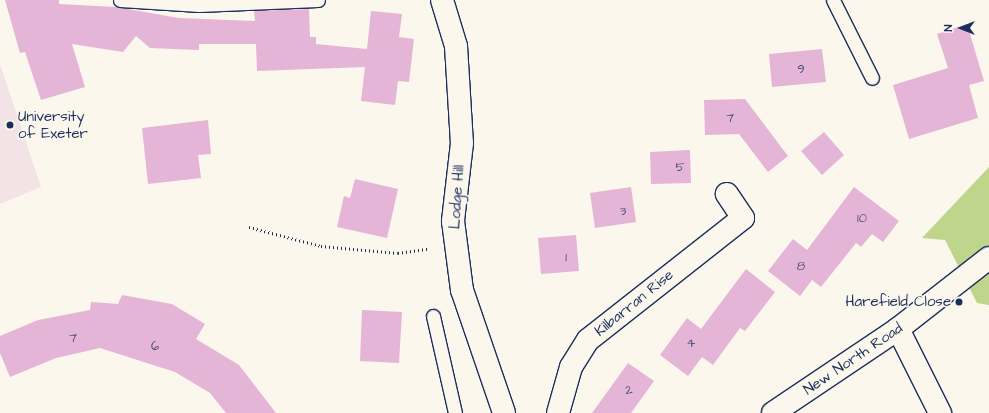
<!DOCTYPE html>
<style>
body{margin:0}
#map{position:relative;width:989px;height:413px;overflow:hidden;background:#fbf7ec;font-family:"Architects Daughter",sans-serif}
div>[style]{position:absolute}
.built>*{inset:0;background:#f4e3e6}
.green>*{inset:0;background:#bfd58b}
.building>*{inset:0;background:#e4b5d7}
.path>*{height:2.5px;margin-top:-1.25px;transform-origin:0;background:repeating-linear-gradient(90deg,#1b2f5e 0 1px,transparent 0 4px)}
.roads{filter:drop-shadow(1px 0 #1b2f5e) drop-shadow(-1px 0 #1b2f5e) drop-shadow(0 1px #1b2f5e) drop-shadow(0 -1px #1b2f5e)}
.lane>*{height:13px;margin:-6.5px;padding:0 6.5px;transform-origin:6.5px;border-radius:6.5px;background:#fbf7ec}
.street>*{height:22px;margin:-11px;padding:0 11px;transform-origin:11px;border-radius:11px;background:#fbf7ec}
.secondary>*{height:22px;margin:-11px;padding:0 11px;transform-origin:11px;border-radius:11px;background:#fbf7ec}
.dots>*{width:11px;height:11px;translate:-50% -50%;box-sizing:border-box;border:2px solid #fbf7ec;border-radius:50%}
span{translate:-50% -50%;white-space:nowrap;text-align:center;line-height:1.15;-webkit-text-stroke:3px #fbf7ec;paint-order:stroke}
.number-label{font-size:13px;color:#4d507c}
.number-label span{-webkit-text-stroke-width:0}
.poi-label{font-size:15px;color:#1b2f5e}
.left{translate:0 -50%;text-align:left}
.right{translate:-100% -50%;text-align:right}
.street-label{font-size:15px;color:#1b2f5e}
.north{position:absolute;left:941px;top:8px;width:40px;height:40px;-webkit-text-stroke:3px #fbf7ec;paint-order:stroke;rotate:270deg;font-size:11px;font-weight:700;line-height:16px;text-align:center;color:#1b2f5e}
.north::after{content:'';display:block;margin:auto;width:14px;height:18px;background:#1b2f5e;clip-path:polygon(50% 0,100% 100%,50% 72%,0 100%)}
</style>
<div id="map">
<div class="built">
<i style="clip-path:polygon(0 64px,41px 187px,0 204px)"></i>
</div>
<div class="green">
<i style="clip-path:polygon(989px 167px,989px 305px,977px 303px,945px 240px,922px 238px)"></i>
</div>
<div class="building">
<i style="clip-path:polygon(5px 0,59px 0,59px 4px,116px 7px,179px 18px,255px 21px,254px 11px,309px 9px,310px 37px,316px 37px,316px 44px,367px 49px,371px 11px,402px 14px,399px 37px,414px 39px,409px 82px,398px 81px,395px 105px,361px 101px,365px 67px,257px 71px,256px 44px,199px 44px,199px 50px,150px 48px,136px 36px,123px 52px,72px 44px,85px 87px,41px 100px,25px 52px,20px 53px)"></i>
<i style="clip-path:polygon(967px 24px,984px 81px,969px 85px,978px 118px,909px 139px,893px 85px,948px 68px,937px 34px)"></i>
<i style="clip-path:polygon(822px 49px,826px 82px,772px 87px,769px 54px)"></i>
<i style="clip-path:polygon(745px 99px,788px 156px,768px 172px,739px 134px,705px 135px,704px 100px)"></i>
<i style="clip-path:polygon(208px 120px,211px 154px,198px 155px,201px 178px,148px 184px,142px 128px)"></i>
<i style="clip-path:polygon(824px 132px,844px 155px,822px 175px,801px 151px)"></i>
<i style="clip-path:polygon(690px 150px,691px 183px,651px 184px,650px 152px)"></i>
<i style="clip-path:polygon(355px 179px,398px 189px,387px 238px,337px 227px,344px 196px,350px 198px)"></i>
<i style="clip-path:polygon(631px 187px,636px 222px,595px 228px,590px 193px)"></i>
<i style="clip-path:polygon(854px 187px,899px 221px,883px 242px,872px 234px,861px 247px,856px 243px,821px 287px,812px 280px,800px 296px,768px 271px,793px 239px,807px 250px)"></i>
<i style="clip-path:polygon(576px 235px,579px 271px,541px 274px,538px 238px)"></i>
<i style="clip-path:polygon(746px 269px,775px 292px,745px 331px,740px 328px,713px 365px,702px 357px,688px 376px,660px 355px,687px 318px,701px 329px)"></i>
<i style="clip-path:polygon(122px 295px,172px 304px,205px 324px,196px 339px,239px 365px,276px 413px,226px 413px,210px 393px,175px 372px,100px 348px,56px 358px,10px 377px,0 353px,0 336px,38px 320px,90px 310px,91px 302px,118px 304px)"></i>
<i style="clip-path:polygon(362px 310px,402px 312px,399px 363px,360px 361px)"></i>
<i style="clip-path:polygon(628px 363px,654px 381px,631px 413px,592px 413px)"></i>
</div>
<div class="path">
<i style="left:249px;top:227px;width:74px;rotate:14.8deg"></i>
<i style="left:321px;top:246px;width:77px;rotate:5.2deg"></i>
<i style="left:398px;top:253px;width:30px;rotate:-8deg"></i>
</div>
<div class="roads">
<div class="lane">
<i style="left:120px;top:0;width:79px;rotate:3.6deg"></i>
<i style="left:199px;top:5px;width:119px;rotate:-2.4deg"></i>
<i style="left:833px;top:0;width:87px;rotate:63.4deg"></i>
<i style="left:433px;top:316px;width:99px;rotate:77.2deg"></i>
</div>
<div class="street">
<i style="left:442px;top:0;width:48px;rotate:73.1deg"></i>
<i style="left:456px;top:46px;width:97px;rotate:86.5deg"></i>
<i style="left:462px;top:143px;width:79px;rotate:96.6deg"></i>
<i style="left:453px;top:221px;width:70px;rotate:82.6deg"></i>
<i style="left:462px;top:290px;width:130px;rotate:71.1deg"></i>
<i style="left:898px;top:329px;width:94px;rotate:63.4deg"></i>
<i style="left:558px;top:413px;width:48px;rotate:-74.2deg"></i>
<i style="left:571px;top:367px;width:32px;rotate:-58deg"></i>
<i style="left:588px;top:340px;width:197px;rotate:-38.2deg"></i>
<i style="left:743px;top:218px;width:29px;rotate:-124deg"></i>
</div>
<div class="secondary">
<i style="left:773px;top:413px;width:151px;rotate:-33.9deg"></i>
<i style="left:898px;top:329px;width:115px;rotate:-38deg"></i>
</div>
</div>
<div class="dots">
<i style="left:10px;top:125px;background:#1b2f5e"></i>
<i style="left:959px;top:302px;background:#1b2f5e"></i>
</div>
<div class="number-label">
<span style="left:801px;top:69px">9</span>
<span style="left:730px;top:118px">7</span>
<span style="left:680px;top:167px">5</span>
<span style="left:623px;top:211px">3</span>
<span style="left:862px;top:218px">10</span>
<span style="left:566px;top:257px">1</span>
<span style="left:801px;top:266px">8</span>
<span style="left:73px;top:338px">7</span>
<span style="left:691px;top:343px">4</span>
<span style="left:155px;top:346px">6</span>
<span style="left:629px;top:390px">2</span>
</div>
<div class="poi-label">
<span class="left" style="left:18px;top:125px">University<br>of Exeter</span>
<span class="right" style="left:951px;top:302px">Harefield Close</span>
</div>
<div class="street-label">
<span style="left:457px;top:197px;rotate:-86deg">Lodge Hill</span>
<span style="left:634px;top:303px;rotate:-39deg">Kilbarran Rise</span>
<span style="left:853px;top:359px;rotate:-34deg">New North Road</span>
</div>
<div class="north">N</div>
</div>
